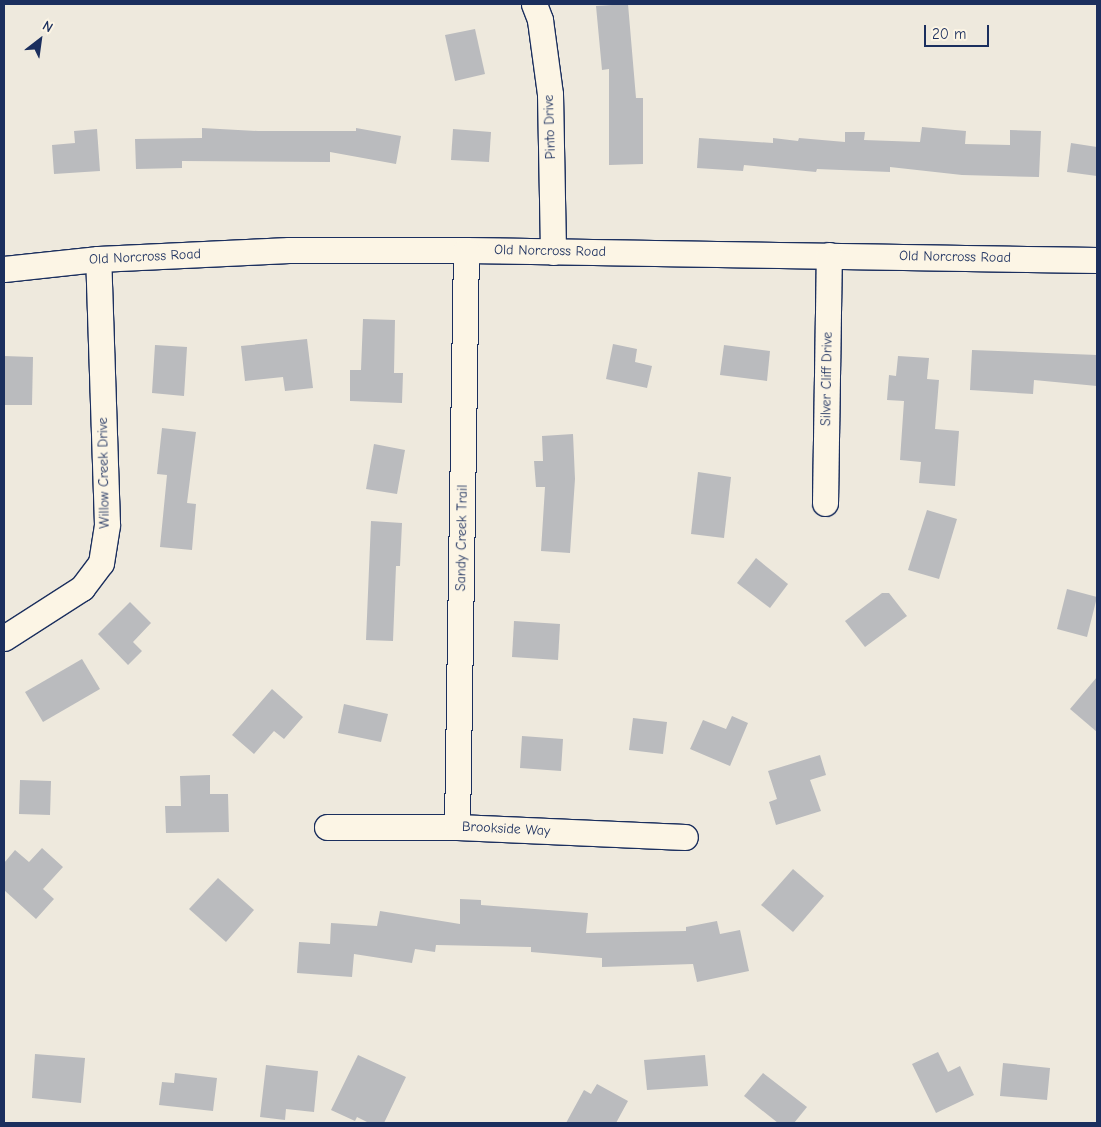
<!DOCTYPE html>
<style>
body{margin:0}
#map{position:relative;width:1101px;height:1127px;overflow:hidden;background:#eee9dd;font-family:"Comic Neue",sans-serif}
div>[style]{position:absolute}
.building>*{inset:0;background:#babbbe}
.roads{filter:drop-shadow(1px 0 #1b2f5e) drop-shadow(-1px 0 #1b2f5e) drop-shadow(0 1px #1b2f5e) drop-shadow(0 -1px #1b2f5e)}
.minor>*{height:25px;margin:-12.5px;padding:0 12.5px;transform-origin:12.5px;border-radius:12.5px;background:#fcf5e5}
span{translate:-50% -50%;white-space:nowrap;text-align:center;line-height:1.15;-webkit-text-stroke:4.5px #fcf5e5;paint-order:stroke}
.street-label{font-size:14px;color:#1b2f5e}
.frame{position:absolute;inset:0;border:5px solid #1b2f5e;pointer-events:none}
.north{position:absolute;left:15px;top:15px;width:50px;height:50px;-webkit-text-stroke:4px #fcf5e5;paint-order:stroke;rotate:30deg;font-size:14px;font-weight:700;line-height:20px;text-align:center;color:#1b2f5e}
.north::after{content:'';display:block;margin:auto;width:18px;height:22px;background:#1b2f5e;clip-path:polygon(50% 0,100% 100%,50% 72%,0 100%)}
.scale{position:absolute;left:924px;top:25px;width:65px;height:22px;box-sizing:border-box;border:2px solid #1b2f5e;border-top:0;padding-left:6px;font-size:15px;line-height:18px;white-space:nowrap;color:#1b2f5e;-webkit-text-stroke:4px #fcf5e5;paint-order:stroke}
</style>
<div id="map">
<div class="building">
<i style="clip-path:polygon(628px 4px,636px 98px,643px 98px,643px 164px,609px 165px,609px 69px,602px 70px,596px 6px)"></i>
<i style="clip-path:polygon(475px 29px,485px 74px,455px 81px,445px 35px)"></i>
<i style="clip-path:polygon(922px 127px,966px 131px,965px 144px,1010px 145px,1010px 130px,1041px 131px,1039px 177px,962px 175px,890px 167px,890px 172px,817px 169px,816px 172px,744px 165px,743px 171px,697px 168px,699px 138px,773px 143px,773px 138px,798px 141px,799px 138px,845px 142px,845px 132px,865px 132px,864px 140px,920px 142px)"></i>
<i style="clip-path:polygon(202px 128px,258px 131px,356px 131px,356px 128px,401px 136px,396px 164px,330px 152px,330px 162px,182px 161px,182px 168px,136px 169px,135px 139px,202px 138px)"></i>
<i style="clip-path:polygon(97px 129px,100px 171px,54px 174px,52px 145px,75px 143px,74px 131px)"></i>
<i style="clip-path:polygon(453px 129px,491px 132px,489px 162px,451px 160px)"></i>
<i style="clip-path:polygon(1071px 143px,1097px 147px,1097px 176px,1067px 172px)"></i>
<i style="clip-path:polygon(363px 319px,395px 320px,394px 373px,403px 373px,402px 403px,350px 401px,350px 370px,361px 370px)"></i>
<i style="clip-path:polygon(307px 339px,313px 388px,285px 391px,283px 377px,245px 381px,241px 346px)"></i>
<i style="clip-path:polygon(613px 344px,637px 349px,635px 362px,652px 366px,647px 388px,606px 379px)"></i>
<i style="clip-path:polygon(155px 345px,187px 347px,184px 396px,152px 393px)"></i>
<i style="clip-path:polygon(724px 345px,770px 351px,767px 381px,720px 375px)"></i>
<i style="clip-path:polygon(972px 350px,1097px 355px,1097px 386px,1034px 380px,1033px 394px,970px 390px)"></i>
<i style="clip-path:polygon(4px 356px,33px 357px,32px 405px,4px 405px)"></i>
<i style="clip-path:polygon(898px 356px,929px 358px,927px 379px,939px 380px,935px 429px,959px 431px,955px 486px,919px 483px,921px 462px,900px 460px,904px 401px,887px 400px,889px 375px,896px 376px)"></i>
<i style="clip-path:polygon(162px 428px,196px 432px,187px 503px,196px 504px,192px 550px,160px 547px,167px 475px,157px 474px)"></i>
<i style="clip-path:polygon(573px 434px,575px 479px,570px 553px,541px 551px,545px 487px,536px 487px,534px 461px,543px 461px,542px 436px)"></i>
<i style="clip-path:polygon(374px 444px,405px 450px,397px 494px,366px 489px)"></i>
<i style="clip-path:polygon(698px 472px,731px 477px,724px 538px,691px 534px)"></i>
<i style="clip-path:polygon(927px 510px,957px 519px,939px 579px,908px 570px)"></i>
<i style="clip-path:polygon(371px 521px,402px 523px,400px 566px,396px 566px,393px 641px,366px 640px)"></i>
<i style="clip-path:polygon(756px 558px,788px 584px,770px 608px,737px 583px)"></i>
<i style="clip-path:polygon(1067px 589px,1097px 597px,1087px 637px,1057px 629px)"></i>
<i style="clip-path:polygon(882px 593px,889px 593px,907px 616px,865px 647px,845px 621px)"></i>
<i style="clip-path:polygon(130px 602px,151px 623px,133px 642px,142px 651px,128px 665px,98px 634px)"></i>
<i style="clip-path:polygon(514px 621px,560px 624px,558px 660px,512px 657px)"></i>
<i style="clip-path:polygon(82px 659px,100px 689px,43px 722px,25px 692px)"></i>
<i style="clip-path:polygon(1097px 677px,1097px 732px,1070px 709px)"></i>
<i style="clip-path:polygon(272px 689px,303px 717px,284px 739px,274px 731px,254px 754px,232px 735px)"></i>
<i style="clip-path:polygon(344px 704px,388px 714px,381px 742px,338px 733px)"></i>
<i style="clip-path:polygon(732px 716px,748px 723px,730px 766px,690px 749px,703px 720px,726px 729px)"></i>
<i style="clip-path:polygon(633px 718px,667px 722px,663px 754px,629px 750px)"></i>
<i style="clip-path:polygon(522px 736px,563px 739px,561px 771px,520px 768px)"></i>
<i style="clip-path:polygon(820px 755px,826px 775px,810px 780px,821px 811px,776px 825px,769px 802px,777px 799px,768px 771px)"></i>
<i style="clip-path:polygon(210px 775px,210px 794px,228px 794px,229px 832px,166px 833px,165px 806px,181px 806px,180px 776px)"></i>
<i style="clip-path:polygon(20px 780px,51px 781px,50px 815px,19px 814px)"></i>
<i style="clip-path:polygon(42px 848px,63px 867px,43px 889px,54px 899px,36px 919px,4px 890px,4px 863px,15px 850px,29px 862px)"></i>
<i style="clip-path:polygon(793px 869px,824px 896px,793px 932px,761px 905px)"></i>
<i style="clip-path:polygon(218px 878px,254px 910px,226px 942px,189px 909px)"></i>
<i style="clip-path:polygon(460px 899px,481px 900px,481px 905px,588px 913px,586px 933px,686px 931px,686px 927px,717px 921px,720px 934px,740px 930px,749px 971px,697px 982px,693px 964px,602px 967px,602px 958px,531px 952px,531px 947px,436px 945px,435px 952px,415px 949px,412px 963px,354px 954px,352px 977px,297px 973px,299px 942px,330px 944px,331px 923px,377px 926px,380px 911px,460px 924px)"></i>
<i style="clip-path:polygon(938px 1052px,948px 1072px,960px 1066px,974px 1095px,936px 1113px,912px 1064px)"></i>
<i style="clip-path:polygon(35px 1054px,85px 1058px,81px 1103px,32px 1098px)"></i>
<i style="clip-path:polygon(358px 1055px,406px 1077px,384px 1123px,369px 1123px,357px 1117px,355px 1121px,331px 1110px)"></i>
<i style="clip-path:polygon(705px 1055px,708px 1086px,647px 1090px,644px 1060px)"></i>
<i style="clip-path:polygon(1003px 1063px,1050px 1068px,1047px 1100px,1000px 1096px)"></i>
<i style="clip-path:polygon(266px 1065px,318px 1071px,314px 1112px,286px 1109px,285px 1120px,260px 1117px)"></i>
<i style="clip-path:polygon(175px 1073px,217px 1078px,213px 1111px,159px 1105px,162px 1082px,174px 1083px)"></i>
<i style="clip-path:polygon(763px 1073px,807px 1107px,794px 1123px,778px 1123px,744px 1096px)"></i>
<i style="clip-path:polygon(597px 1084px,628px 1101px,616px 1123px,566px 1123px,584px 1090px,591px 1094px)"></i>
</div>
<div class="roads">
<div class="minor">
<i style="left:534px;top:4px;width:17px;rotate:69deg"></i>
<i style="left:540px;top:20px;width:75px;rotate:82.3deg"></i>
<i style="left:550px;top:94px;width:158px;rotate:88.9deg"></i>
<i style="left:4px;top:269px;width:95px;rotate:-6.1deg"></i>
<i style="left:98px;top:259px;width:191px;rotate:-2.7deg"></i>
<i style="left:289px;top:250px;width:177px"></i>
<i style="left:466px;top:250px;width:631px;rotate:0.91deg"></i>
<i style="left:825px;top:503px;width:248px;rotate:-89.1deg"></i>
<i style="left:4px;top:638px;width:93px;rotate:-32.7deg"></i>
<i style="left:82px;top:588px;width:31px;rotate:-53deg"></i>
<i style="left:101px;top:563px;width:39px;rotate:-81deg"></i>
<i style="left:107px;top:524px;width:265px;rotate:-91.9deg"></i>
<i style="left:327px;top:827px;width:130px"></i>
<i style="left:457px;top:827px;width:228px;rotate:2.5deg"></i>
<i style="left:457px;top:827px;width:577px;rotate:-89.11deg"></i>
</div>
</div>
<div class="street-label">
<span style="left:550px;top:127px;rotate:-92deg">Pinto Drive</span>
<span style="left:550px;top:251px;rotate:1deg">Old Norcross Road</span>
<span style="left:145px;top:257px;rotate:-3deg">Old Norcross Road</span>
<span style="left:955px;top:257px;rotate:1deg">Old Norcross Road</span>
<span style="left:827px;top:379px;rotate:-89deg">Silver Cliff Drive</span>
<span style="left:104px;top:473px;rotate:-91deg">Willow Creek Drive</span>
<span style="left:462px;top:538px;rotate:-89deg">Sandy Creek Trail</span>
<span style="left:506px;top:829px;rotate:3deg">Brookside Way</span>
</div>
<div class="frame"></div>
<div class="north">N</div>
<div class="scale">20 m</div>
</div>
